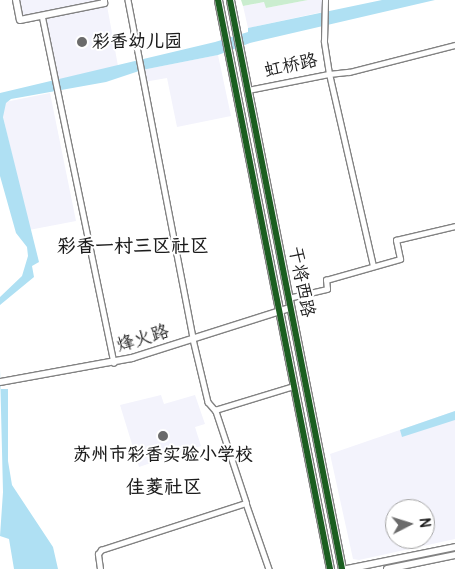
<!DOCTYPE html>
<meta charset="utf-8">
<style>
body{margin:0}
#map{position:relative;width:455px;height:569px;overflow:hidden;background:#fff;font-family:Pangolin,"LXGW WenKai TC",sans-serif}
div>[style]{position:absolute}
.built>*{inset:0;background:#f3f3fc}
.green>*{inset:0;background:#caedcf}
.water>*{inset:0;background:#afe0f3}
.roads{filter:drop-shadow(1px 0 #828282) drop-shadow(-1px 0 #828282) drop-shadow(0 1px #828282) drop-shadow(0 -1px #828282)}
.street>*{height:4.5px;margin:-2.25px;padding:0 2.25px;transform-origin:2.25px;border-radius:2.25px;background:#fff}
.secondary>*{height:6px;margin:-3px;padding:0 3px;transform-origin:3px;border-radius:3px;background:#fff}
.primary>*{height:7px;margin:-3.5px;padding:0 3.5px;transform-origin:3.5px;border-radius:3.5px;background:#fff}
.cycleway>*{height:6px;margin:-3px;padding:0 3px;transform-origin:3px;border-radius:3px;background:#1b5e20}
.dots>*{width:14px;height:14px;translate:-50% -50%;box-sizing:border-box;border:2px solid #fff;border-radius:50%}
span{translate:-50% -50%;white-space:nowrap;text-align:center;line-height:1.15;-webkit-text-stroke:4px #fff;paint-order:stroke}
.poi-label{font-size:18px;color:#1c1c1c;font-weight:700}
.left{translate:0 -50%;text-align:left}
.street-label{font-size:18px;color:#1c1c1c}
.neighbourhood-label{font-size:19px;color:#1c1c1c;font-weight:700}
.north{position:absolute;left:385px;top:499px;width:50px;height:50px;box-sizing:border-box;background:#fff;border:1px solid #a4a4a4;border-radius:50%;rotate:85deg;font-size:14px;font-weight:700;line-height:20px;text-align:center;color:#1c1c1c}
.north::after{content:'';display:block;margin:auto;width:18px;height:22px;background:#6b6b6b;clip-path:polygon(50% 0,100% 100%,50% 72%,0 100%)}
</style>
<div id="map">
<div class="built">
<i style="clip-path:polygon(13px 0,106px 0,118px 66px,58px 80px,46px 18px,17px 24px)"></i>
<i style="clip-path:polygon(308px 0,323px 0,322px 12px,248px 28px,243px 6px,265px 2px,266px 8px)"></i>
<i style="clip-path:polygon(218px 55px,231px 116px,177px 127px,167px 78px,144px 82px,142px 70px)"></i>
<i style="clip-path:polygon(50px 93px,76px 221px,29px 230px,0 103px)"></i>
<i style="clip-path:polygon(161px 395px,164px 404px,195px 395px,205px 424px,195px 427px,201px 446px,139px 467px,120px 405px)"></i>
<i style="clip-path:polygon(evenodd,455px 411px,455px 539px,359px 560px,353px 559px,330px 454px,455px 411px,395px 509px,425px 509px,425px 539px,395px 539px,395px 509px)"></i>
</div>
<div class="green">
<i style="clip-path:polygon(241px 0,308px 0,266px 8px,264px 2px,243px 6px)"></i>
</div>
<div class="water">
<i style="clip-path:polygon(382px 0,435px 0,250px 43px,218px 55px,142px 70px,106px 82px,11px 99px,6px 103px,3px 117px,39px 262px,32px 266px,34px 277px,0 305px,0 297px,22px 276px,28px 256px,27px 247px,16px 233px,0 176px,0 93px,215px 42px,248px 32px,248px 28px)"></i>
<i style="clip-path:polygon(0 369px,1px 389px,8px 389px,8px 461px,12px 485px,53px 547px,58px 569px,14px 569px,9px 539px,0 536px,3px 492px)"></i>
<i style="clip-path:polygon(455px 411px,455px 420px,402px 437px,400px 430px)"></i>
</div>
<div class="roads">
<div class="street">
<i style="left:128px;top:0;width:345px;rotate:79.1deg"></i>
<i style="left:193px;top:339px;width:65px;rotate:76.6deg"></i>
<i style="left:208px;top:402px;width:11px;rotate:49deg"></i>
<i style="left:42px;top:15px;width:355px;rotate:78.3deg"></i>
<i style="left:248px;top:90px;width:83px;rotate:-11.2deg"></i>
<i style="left:329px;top:74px;width:33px;rotate:-99deg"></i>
<i style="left:324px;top:41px;width:41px;rotate:-88.6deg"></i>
<i style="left:373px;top:266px;width:197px;rotate:-102.9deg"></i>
<i style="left:329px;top:74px;width:20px;rotate:-6deg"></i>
<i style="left:349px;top:72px;width:109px;rotate:-14.3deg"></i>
<i style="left:288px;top:298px;width:40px;rotate:-13deg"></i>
<i style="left:327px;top:289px;width:9px;rotate:-96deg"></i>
<i style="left:326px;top:280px;width:77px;rotate:-15.8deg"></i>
<i style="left:400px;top:259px;width:19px;rotate:-102deg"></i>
<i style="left:396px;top:240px;width:61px;rotate:-13.3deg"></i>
<i style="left:246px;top:503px;width:98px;rotate:-108.4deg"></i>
<i style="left:215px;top:410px;width:83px;rotate:-16.9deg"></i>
<i style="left:100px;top:569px;width:15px;rotate:-98deg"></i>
<i style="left:98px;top:554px;width:5px;rotate:-53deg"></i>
<i style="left:101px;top:550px;width:152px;rotate:-18deg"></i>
<i style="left:246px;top:503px;width:70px;rotate:70.8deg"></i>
</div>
<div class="secondary">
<i style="left:16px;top:0;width:20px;rotate:79deg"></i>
<i style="left:20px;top:20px;width:86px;rotate:-11.4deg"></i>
<i style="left:104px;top:3px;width:3px;rotate:-90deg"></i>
<i style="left:0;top:382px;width:134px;rotate:-10.3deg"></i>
<i style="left:132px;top:358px;width:166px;rotate:-17.6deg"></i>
<i style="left:347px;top:569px;width:110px;rotate:-11.5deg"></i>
<i style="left:387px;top:569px;width:69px;rotate:-11.6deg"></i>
</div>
<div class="primary">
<i style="left:218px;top:0;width:580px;rotate:78.86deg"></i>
<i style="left:230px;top:0;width:580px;rotate:78.86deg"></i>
</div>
</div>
<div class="cycleway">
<i style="left:218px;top:0;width:580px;rotate:78.86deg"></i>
<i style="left:230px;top:0;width:580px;rotate:78.86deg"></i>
</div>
<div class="dots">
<i style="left:82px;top:42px;background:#6b6b6b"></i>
<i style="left:163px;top:436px;background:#6b6b6b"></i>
</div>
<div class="poi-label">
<span class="left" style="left:92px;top:42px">彩香幼儿园</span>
<span style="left:163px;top:455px">苏州市彩香实验小学校</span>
</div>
<div class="street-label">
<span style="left:291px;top:66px;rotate:-12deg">虹桥路</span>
<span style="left:301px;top:282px;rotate:79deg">干将西路</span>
<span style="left:143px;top:339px;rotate:-17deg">烽火路</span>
</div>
<div class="neighbourhood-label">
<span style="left:133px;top:247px">彩香一村三区社区</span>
<span style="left:164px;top:488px">佳菱社区</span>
</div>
<div class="north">N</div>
</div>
